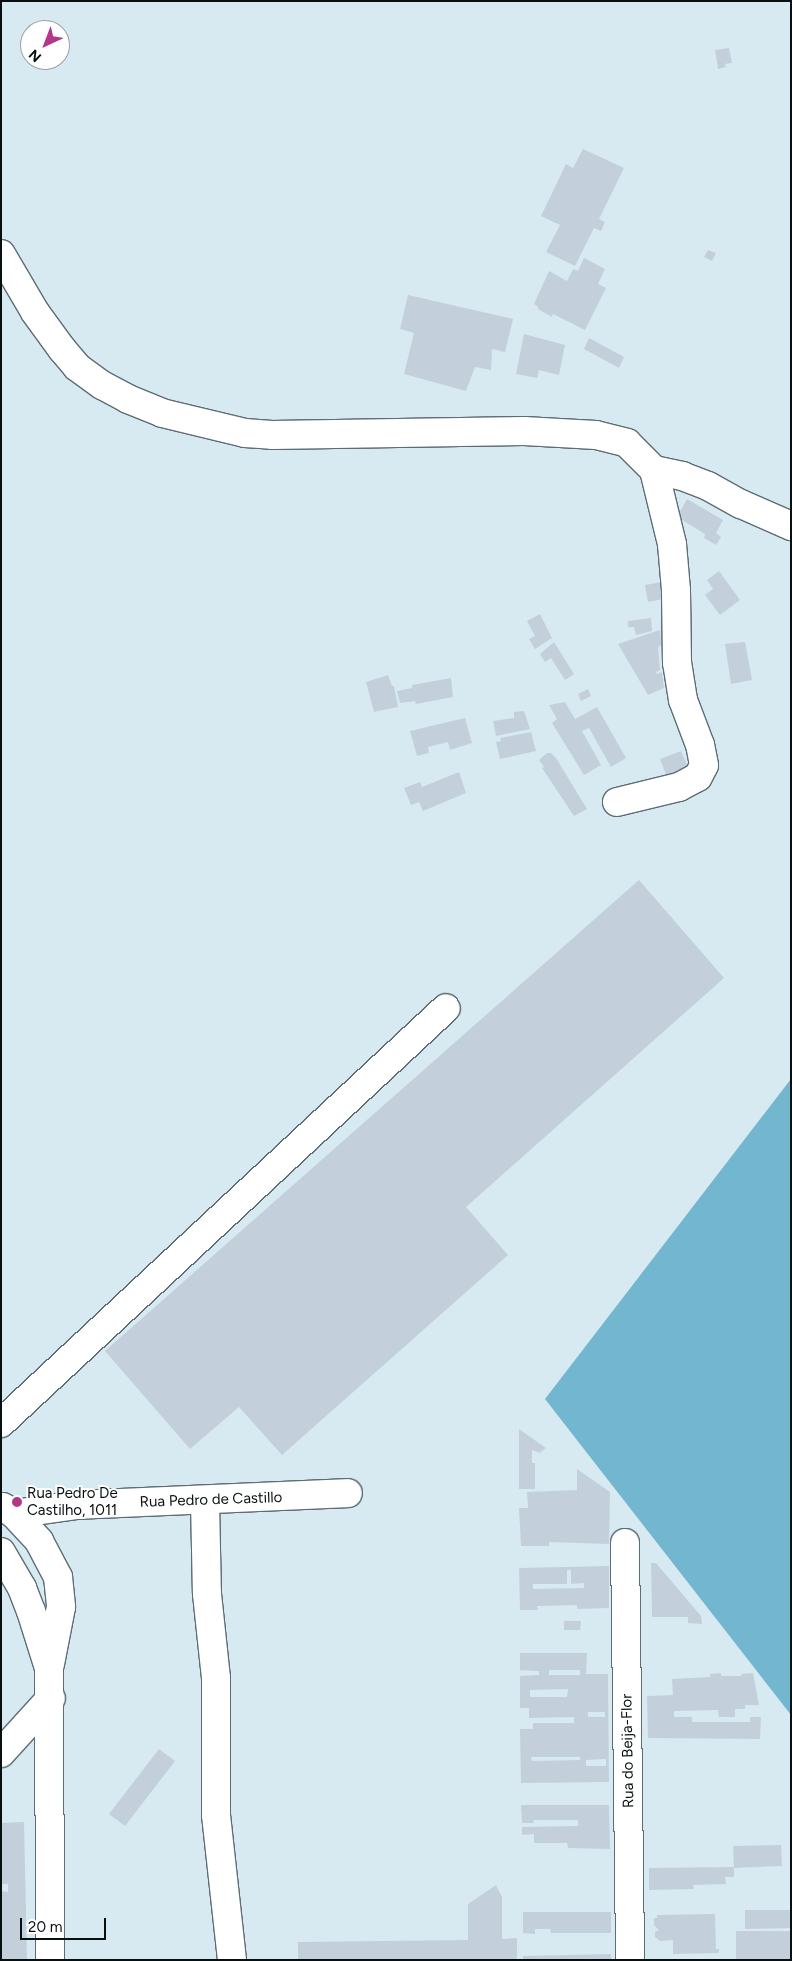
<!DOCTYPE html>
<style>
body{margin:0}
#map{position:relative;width:792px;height:1961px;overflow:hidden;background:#d7eaf1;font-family:Figtree,sans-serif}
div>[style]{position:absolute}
.forest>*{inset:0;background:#72b6cf}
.building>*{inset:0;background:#c3d0dc}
.roads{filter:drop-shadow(1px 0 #5d6d74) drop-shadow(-1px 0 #5d6d74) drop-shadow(0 1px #5d6d74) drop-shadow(0 -1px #5d6d74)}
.minor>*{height:28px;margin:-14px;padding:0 14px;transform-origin:14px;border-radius:14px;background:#fff}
.dots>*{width:14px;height:14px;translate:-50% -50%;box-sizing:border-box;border:2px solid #fff;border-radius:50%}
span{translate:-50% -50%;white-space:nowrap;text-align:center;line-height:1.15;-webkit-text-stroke:4px #fff;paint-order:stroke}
.poi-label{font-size:15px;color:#080f11}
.left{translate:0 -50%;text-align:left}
.street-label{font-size:15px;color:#080f11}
.frame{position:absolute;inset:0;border:2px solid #080f11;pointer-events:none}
.north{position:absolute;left:20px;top:20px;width:50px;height:50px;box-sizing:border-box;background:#fff;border:1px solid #9c9fa0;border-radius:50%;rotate:223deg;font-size:14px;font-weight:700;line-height:20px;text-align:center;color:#080f11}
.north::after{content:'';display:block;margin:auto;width:18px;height:22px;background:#b23789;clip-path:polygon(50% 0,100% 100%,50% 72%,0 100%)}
.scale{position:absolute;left:20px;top:1918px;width:86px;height:22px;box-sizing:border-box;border:2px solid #080f11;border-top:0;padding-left:6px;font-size:15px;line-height:18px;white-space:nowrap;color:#080f11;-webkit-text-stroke:4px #fff;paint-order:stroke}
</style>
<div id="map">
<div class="forest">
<i style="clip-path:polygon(791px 1079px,791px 1715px,545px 1399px)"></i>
</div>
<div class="building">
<i style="clip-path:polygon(729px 48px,732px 63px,725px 64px,726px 67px,718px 69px,715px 50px)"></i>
<i style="clip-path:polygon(583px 149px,624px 168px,599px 219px,605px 222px,601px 231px,594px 228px,575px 266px,546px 252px,560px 225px,541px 216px,566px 164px,573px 168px)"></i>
<i style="clip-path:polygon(708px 250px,716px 253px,712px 261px,704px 257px)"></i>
<i style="clip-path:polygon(584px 258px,605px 269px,598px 284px,606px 288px,585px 330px,553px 314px,552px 317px,538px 309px,538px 307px,534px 304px,549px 271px,567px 281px,573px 269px,578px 271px)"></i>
<i style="clip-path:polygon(408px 295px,513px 319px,505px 352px,492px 349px,491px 370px,475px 367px,466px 391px,404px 374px,414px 333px,400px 329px)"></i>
<i style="clip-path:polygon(524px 334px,565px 345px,559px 375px,539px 370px,537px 378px,516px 374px)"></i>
<i style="clip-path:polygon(589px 338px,624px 357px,619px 368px,584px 349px)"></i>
<i style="clip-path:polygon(687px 499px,723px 520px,716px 533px,721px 537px,716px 545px,704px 538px,705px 534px,677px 517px)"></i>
<i style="clip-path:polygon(719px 571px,740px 600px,720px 615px,705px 595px,713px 589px,707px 580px)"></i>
<i style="clip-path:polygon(662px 582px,663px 599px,648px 602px,645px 585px)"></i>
<i style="clip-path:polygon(540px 614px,552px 638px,535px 649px,529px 639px,535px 636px,527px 621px)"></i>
<i style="clip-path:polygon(651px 618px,652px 631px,636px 635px,634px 627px,628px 627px,628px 621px)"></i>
<i style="clip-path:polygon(660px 630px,661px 645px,658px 647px,660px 670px,656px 672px,657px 674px,662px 672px,664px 688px,648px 695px,618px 644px)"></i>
<i style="clip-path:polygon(554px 642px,574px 674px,565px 680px,551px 658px,545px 662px,540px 654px)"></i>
<i style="clip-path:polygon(745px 642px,752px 680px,731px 684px,725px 644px)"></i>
<i style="clip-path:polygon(388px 675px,392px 686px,394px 686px,398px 707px,374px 712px,366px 682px)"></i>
<i style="clip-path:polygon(451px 678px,453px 697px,416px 704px,415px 701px,400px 703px,397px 691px,412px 688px,412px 685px)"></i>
<i style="clip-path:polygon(588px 689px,591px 696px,581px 701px,578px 694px)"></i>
<i style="clip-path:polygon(565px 702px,575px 719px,597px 707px,626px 758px,611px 767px,589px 728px,582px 731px,601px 765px,584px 775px,552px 723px,557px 719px,549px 705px)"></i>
<i style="clip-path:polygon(524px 711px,530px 729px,496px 736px,493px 721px,514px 718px,514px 712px)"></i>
<i style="clip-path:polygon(465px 718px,472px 743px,450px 750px,448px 742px,428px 747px,429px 753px,417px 756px,410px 731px)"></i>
<i style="clip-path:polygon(531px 732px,536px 751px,500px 759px,496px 742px,501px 741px,500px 738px)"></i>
<i style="clip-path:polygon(681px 751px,689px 769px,667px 777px,660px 759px)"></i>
<i style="clip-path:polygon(547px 753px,551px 753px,556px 758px,587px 809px,574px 816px,542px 768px,544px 767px,539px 760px)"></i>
<i style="clip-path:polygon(459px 772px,466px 793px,423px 811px,419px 802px,411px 805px,404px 788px,420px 782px,422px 787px)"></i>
<i style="clip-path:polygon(639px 880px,724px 978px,466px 1207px,508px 1255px,282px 1455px,239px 1407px,190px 1449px,105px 1351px)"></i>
<i style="clip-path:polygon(519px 1429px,546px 1448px,540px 1453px,532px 1450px,532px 1463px,535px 1463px,535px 1489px,519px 1489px)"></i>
<i style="clip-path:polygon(577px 1469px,610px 1492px,609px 1544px,549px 1542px,549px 1546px,521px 1546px,519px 1508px,528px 1508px,527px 1492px,577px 1490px)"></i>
<i style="clip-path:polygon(651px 1563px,656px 1563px,701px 1616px,702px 1624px,688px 1623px,688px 1617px,652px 1617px)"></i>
<i style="clip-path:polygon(evenodd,609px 1566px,609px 1608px,577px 1609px,577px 1605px,537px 1606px,538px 1610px,520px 1610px,519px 1568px,609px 1566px,567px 1570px,571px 1570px,571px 1584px,584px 1583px,584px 1588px,533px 1589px,533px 1584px,567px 1584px,567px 1570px)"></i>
<i style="clip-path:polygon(564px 1621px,581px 1621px,580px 1630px,564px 1630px)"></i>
<i style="clip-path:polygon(evenodd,520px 1653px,587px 1653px,586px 1674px,608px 1674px,609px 1782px,521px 1783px,520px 1729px,533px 1729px,533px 1723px,574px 1723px,574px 1717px,529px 1718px,529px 1708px,520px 1708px,520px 1676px,539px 1675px,539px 1671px,520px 1670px,520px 1653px,549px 1670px,580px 1670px,580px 1675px,549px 1675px,549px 1670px,520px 1653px,568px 1689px,567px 1697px,530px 1697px,530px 1690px,568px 1689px,520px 1653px,588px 1712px,605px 1712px,605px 1717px,588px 1717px,588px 1712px,520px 1653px,531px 1757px,580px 1757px,580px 1760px,532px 1761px,531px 1757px,520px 1653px,606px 1759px,606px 1766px,586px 1766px,586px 1760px,606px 1759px)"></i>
<i style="clip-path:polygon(721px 1673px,721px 1676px,741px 1676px,741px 1674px,753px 1673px,759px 1705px,745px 1705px,745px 1709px,735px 1709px,735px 1717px,719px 1717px,718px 1710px,674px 1711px,674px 1717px,692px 1717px,692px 1722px,750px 1722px,750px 1717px,761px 1717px,760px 1739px,648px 1738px,647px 1696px,673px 1695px,672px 1679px,710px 1677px,710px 1674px)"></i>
<i style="clip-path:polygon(159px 1749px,175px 1761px,125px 1826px,109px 1814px)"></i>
<i style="clip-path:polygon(521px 1805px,609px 1805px,610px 1849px,568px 1848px,567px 1843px,534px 1843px,534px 1834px,522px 1835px,522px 1827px,578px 1826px,578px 1820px,533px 1820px,534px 1823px,522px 1823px)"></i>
<i style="clip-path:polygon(24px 1822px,27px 1960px,1px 1960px,1px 1891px,8px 1892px,8px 1884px,1px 1884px,1px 1823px)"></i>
<i style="clip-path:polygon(781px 1845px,782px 1866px,734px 1868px,733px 1846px)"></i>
<i style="clip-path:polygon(734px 1867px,734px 1877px,725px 1877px,726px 1884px,693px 1885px,694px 1889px,649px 1890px,649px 1868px)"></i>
<i style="clip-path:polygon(496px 1885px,502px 1897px,502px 1939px,517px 1938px,517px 1960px,298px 1960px,298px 1942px,468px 1940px,468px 1904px)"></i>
<i style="clip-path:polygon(745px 1910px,791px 1910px,791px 1928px,745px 1929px)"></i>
<i style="clip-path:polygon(523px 1912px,611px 1912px,611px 1933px,551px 1933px,550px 1929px,535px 1929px,535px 1934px,523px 1933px)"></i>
<i style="clip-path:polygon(715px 1914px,716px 1949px,719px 1949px,719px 1953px,673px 1954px,673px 1940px,660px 1941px,655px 1937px,655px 1932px,659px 1930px,654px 1925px,654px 1918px,657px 1918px,657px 1915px)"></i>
<i style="clip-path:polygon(736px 1931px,791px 1931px,791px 1960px,736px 1960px)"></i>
<i style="clip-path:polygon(611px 1954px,611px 1960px,523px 1960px,523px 1956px)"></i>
</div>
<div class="roads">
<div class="minor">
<i style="left:1px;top:254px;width:67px;rotate:59.6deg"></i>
<i style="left:35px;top:312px;width:46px;rotate:53.9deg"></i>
<i style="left:62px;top:349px;width:23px;rotate:50deg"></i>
<i style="left:77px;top:367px;width:31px;rotate:36deg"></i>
<i style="left:102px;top:385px;width:30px;rotate:28deg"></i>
<i style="left:128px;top:399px;width:37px;rotate:22deg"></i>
<i style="left:162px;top:413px;width:85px;rotate:13.5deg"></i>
<i style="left:245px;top:433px;width:27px;rotate:4deg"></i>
<i style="left:272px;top:435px;width:252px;rotate:-0.9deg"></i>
<i style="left:524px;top:431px;width:72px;rotate:3.2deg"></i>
<i style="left:596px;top:435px;width:32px;rotate:14deg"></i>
<i style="left:627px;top:443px;width:38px;rotate:45deg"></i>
<i style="left:654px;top:470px;width:29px;rotate:12deg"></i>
<i style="left:682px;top:476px;width:28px;rotate:21deg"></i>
<i style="left:708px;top:486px;width:38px;rotate:29deg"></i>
<i style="left:741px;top:504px;width:55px;rotate:23.7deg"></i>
<i style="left:617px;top:802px;width:64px;rotate:-13.6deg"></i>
<i style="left:679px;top:787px;width:21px;rotate:-28deg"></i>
<i style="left:698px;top:777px;width:13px;rotate:-63deg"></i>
<i style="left:704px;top:765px;width:20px;rotate:-101deg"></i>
<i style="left:700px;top:745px;width:48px;rotate:-110.7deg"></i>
<i style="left:683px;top:700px;width:37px;rotate:-99deg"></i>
<i style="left:677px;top:663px;width:73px;rotate:-90.8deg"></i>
<i style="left:676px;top:590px;width:46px;rotate:-95deg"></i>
<i style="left:672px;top:544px;width:76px;rotate:-103.7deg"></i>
<i style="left:1px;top:1423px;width:608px;rotate:-43deg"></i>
<i style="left:205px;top:1501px;width:93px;rotate:88.8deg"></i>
<i style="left:207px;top:1594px;width:84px;rotate:83.9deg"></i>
<i style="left:216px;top:1678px;width:137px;rotate:90deg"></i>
<i style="left:216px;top:1815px;width:146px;rotate:83.7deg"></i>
<i style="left:3px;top:1507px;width:13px;rotate:32deg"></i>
<i style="left:14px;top:1514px;width:37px;rotate:47deg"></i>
<i style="left:39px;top:1541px;width:41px;rotate:62.2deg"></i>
<i style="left:58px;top:1577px;width:30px;rotate:84deg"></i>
<i style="left:61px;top:1607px;width:58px;rotate:100.9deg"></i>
<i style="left:14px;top:1514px;width:64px;rotate:-8.1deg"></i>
<i style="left:77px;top:1505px;width:271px;rotate:-2.5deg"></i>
<i style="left:625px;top:1543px;width:417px;rotate:89.3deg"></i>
<i style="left:1px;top:1552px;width:42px;rotate:59.7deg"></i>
<i style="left:22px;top:1588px;width:25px;rotate:69deg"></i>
<i style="left:31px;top:1611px;width:60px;rotate:72.5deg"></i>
<i style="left:49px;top:1668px;width:292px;rotate:89.8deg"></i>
<i style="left:1px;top:1753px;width:74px;rotate:-47.7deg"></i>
</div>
</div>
<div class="dots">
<i style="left:17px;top:1502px;background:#b23789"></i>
</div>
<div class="poi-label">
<span class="left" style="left:27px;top:1502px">Rua Pedro De<br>Castilho, 1011</span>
</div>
<div class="street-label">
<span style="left:211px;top:1500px;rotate:-2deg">Rua Pedro de Castillo</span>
<span style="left:628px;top:1751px;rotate:-91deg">Rua do Beija-Flor</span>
</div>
<div class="frame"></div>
<div class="north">N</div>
<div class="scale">20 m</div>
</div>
